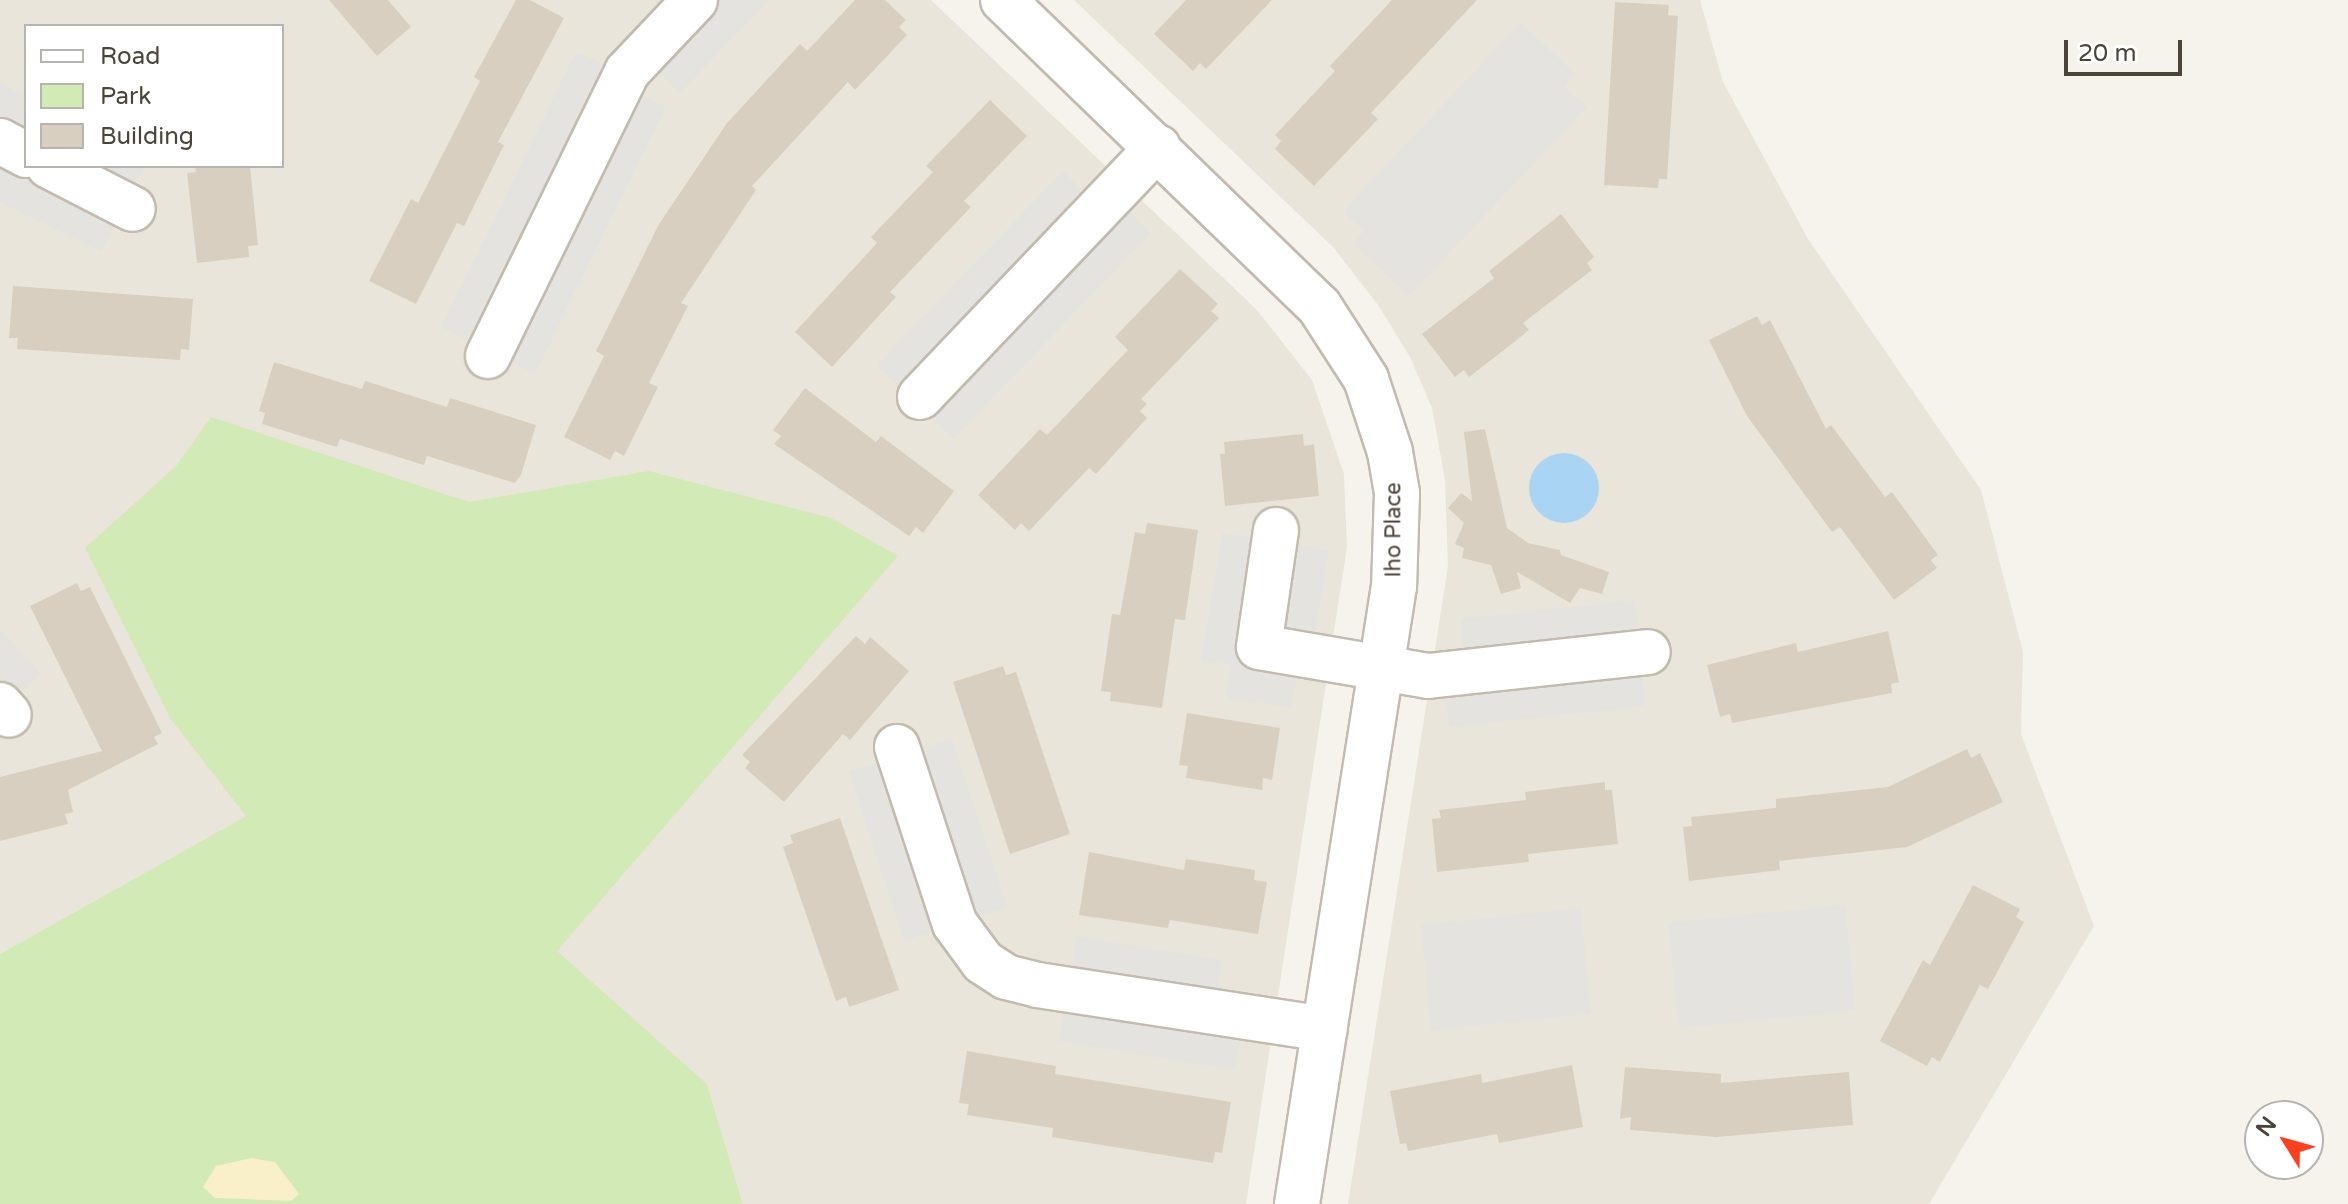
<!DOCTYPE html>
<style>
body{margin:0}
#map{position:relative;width:2348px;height:1204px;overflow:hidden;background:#f6f3ec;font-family:"Varela Round",sans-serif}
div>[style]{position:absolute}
.residential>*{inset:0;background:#eae5da}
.green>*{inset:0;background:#d2eab5}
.sand>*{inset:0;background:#f9efc9}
.parking>*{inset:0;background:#e5e3e0}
.water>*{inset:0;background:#a9d4f2}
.round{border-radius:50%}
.building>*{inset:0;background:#d8cfc1}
.roads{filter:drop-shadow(2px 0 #c2bbae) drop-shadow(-2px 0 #c2bbae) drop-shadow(0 2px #c2bbae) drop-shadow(0 -2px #c2bbae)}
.minor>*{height:44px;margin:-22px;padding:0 22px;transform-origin:22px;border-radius:22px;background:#fff}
span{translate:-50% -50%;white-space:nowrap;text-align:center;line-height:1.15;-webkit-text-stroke:7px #fff;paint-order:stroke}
.street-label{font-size:22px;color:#4b4439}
.legend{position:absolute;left:24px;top:24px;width:260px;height:144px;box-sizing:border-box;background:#fff;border:2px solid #b7b4b0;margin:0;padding:10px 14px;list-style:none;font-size:24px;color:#4b4439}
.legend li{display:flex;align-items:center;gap:16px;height:40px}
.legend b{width:40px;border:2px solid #b7b4b0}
.north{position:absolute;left:2244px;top:1100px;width:80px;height:80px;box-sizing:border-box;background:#fff;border:2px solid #b7b4b0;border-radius:50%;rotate:307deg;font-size:22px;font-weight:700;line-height:32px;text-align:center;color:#4b4439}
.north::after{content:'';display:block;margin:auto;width:28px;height:36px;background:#fc3f1d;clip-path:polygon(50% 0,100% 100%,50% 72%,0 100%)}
.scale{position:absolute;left:2064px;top:40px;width:118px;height:36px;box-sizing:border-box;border:4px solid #4b4439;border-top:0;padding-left:10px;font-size:24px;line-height:28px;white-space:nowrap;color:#4b4439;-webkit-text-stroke:6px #fff;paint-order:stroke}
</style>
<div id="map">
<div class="residential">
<i style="clip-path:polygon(evenodd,0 0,931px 0,1257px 310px,1312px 380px,1344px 474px,1347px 547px,1246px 1204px,743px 1204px,707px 1084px,339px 764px,0 954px,0 0,26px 26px,282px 26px,282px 166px,26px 166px,26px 26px)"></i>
<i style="clip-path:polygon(1074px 0,1700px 0,1723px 82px,1808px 239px,1981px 490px,2023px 652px,2021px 734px,2094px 926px,1929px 1204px,1348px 1204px,1448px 566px,1445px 480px,1432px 408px,1410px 357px,1378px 305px,1333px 247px)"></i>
</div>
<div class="green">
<i style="clip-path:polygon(211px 417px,469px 502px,649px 471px,831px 518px,898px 556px,557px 951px,707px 1084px,743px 1204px,0 1204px,0 954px,246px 816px,170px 718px,85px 548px,176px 466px)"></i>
</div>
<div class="sand">
<i style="clip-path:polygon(251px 1158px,275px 1162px,299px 1194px,291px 1201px,215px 1198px,203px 1187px,216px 1166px)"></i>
</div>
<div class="parking">
<i style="clip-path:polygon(655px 0,769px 0,680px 93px,659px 72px,643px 88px,641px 95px,666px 107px,535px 374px,441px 327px,576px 52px,603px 64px,659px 5px)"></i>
<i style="clip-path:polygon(1521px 22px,1575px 74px,1564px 86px,1587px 107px,1409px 296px,1353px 243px,1364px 231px,1343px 211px)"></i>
<i style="clip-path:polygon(0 83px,26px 96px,26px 166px,145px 166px,102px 252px,0 202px)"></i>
<i style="clip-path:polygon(1063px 171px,1085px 193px,1097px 181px,1151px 233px,953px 439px,877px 365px)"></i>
<i style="clip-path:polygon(1222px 533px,1329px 550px,1308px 678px,1297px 676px,1291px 708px,1226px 698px,1231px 665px,1201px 660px)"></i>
<i style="clip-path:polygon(1635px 600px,1645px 706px,1449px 727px,1442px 653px,1464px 650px,1461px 619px)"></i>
<i style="clip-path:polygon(0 630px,41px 673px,0 712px)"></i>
<i style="clip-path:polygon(952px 738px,1007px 907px,904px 941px,849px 772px)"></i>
<i style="clip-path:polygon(1845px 905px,1855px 1010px,1679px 1028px,1668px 923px)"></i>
<i style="clip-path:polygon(1581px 908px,1591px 1014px,1431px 1030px,1421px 925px)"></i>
<i style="clip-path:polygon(1077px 937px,1222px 960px,1218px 990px,1247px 994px,1235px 1070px,1059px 1041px)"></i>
</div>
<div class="water">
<i class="round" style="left:1529px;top:453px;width:70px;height:70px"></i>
</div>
<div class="building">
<i style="clip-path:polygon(329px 0,388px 0,411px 27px,377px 56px)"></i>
<i style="clip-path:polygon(516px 0,530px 0,564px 18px,498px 142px,504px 145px,464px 226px,457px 223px,416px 304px,369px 281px,411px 199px,418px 203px,480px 81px,474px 77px)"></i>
<i style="clip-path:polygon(855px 0,885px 0,906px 20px,899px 27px,907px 35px,855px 90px,848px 82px,752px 186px,756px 190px,681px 303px,688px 306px,649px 383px,658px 387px,624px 456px,615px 451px,610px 460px,564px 437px,604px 356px,596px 351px,659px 224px,727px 123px,800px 44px,807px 51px)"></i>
<i style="clip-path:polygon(1186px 0,1272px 0,1206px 69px,1200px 63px,1193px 71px,1154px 34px)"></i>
<i style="clip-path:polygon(1392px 0,1477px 0,1371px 113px,1378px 119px,1314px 186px,1275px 149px,1281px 141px,1275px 135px,1335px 71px,1330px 66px)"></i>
<i style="clip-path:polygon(1615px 2px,1669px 5px,1668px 15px,1678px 16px,1667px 179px,1659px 179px,1658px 188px,1604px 185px)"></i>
<i style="clip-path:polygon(990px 100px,1027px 136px,964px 201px,971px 207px,890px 292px,896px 297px,832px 367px,795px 332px,877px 243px,871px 237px,933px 172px,926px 166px)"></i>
<i style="clip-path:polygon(195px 166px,250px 166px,258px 245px,248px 246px,249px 257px,197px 263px,187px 173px,196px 172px)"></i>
<i style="clip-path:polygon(1561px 214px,1594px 257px,1587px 263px,1592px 270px,1523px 323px,1529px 330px,1504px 350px,1469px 377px,1464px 370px,1455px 377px,1422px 334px,1494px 278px,1489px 271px)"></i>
<i style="clip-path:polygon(1180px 269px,1218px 304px,1211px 311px,1219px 318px,1141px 399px,1147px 404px,1140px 411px,1147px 418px,1096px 474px,1089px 468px,1029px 531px,1021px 523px,1015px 530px,978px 495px,1040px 429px,1047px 435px,1128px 350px,1115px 337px)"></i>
<i style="clip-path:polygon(13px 286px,193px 299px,189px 350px,181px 349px,180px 360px,17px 349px,18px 338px,9px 338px)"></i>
<i style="clip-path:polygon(1757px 316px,1762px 325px,1770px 320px,1826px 429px,1831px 425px,1885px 497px,1892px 492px,1938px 555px,1931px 560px,1937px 568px,1894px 600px,1840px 527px,1832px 532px,1747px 416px,1709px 340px)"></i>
<i style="clip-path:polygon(274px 362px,362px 389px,365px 381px,447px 407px,450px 398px,536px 425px,521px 475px,515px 483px,427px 456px,424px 465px,340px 439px,337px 447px,262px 424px,265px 413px,259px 411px)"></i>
<i style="clip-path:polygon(805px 388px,876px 442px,881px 436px,954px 491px,923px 533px,916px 527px,909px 536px,774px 444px,781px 436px,773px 430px)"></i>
<i style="clip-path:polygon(1485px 429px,1507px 528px,1528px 543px,1560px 550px,1561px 555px,1609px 572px,1602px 594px,1580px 588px,1570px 603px,1517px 572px,1521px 588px,1501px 594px,1491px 565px,1462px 558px,1464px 548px,1455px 544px,1464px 523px,1448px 508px,1461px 493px,1472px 501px,1464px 432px)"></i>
<i style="clip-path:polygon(1303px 434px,1304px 446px,1314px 444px,1319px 496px,1225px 506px,1220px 454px,1225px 454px,1224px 442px)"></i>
<i style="clip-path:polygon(1147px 523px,1198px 530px,1185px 620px,1175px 619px,1162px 708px,1110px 701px,1111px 692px,1101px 691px,1112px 614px,1120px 615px,1135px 532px,1145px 534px)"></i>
<i style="clip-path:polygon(77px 583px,81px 591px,90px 587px,162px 733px,154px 737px,158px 744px,68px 790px,73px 812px,65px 814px,68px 824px,0 841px,0 777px,102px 751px,30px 606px)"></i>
<i style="clip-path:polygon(1888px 631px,1899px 682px,1891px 684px,1892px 693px,1732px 723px,1730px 714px,1720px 717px,1707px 665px,1796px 643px,1798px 652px)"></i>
<i style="clip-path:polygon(856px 636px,865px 644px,870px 637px,909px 671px,850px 740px,843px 734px,784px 802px,745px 768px,750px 762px,742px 755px)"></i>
<i style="clip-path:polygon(1003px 666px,1006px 675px,1016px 672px,1070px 834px,1010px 854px,953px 682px)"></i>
<i style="clip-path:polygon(1187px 713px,1280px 728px,1272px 780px,1263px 778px,1262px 790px,1186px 778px,1188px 766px,1179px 765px)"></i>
<i style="clip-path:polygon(1967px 749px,1971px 758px,1980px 753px,2003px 802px,1907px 847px,1779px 861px,1780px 870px,1689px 881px,1683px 827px,1692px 826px,1691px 817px,1776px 808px,1776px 799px,1888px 787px)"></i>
<i style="clip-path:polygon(1605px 782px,1605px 790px,1612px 790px,1618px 844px,1528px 854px,1529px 862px,1437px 872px,1432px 819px,1441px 818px,1439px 810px,1526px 800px,1525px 792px)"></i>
<i style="clip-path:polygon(840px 818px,899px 990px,849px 1007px,846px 997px,836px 1001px,783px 847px,793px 843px,790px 835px)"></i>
<i style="clip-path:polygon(1089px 852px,1184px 870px,1186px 859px,1255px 870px,1254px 880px,1267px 882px,1258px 934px,1170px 920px,1168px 928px,1079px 915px)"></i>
<i style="clip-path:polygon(1973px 885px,2020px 909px,2016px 917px,2024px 922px,1988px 989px,1980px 985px,1940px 1062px,1932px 1057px,1927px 1066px,1880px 1041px,1923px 960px,1930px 965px)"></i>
<i style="clip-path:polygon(967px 1051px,1056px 1066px,1055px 1074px,1231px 1102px,1222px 1153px,1215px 1152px,1213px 1163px,1052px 1137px,1053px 1128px,967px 1115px,969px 1104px,959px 1103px)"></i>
<i style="clip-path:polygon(1572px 1065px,1583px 1127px,1499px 1143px,1497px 1134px,1408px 1151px,1406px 1143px,1400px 1144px,1390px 1091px,1481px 1074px,1482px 1083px)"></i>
<i style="clip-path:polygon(1625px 1067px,1721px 1074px,1721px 1083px,1849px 1072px,1853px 1125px,1717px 1137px,1630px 1130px,1631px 1117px,1620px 1119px)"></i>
</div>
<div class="roads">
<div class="minor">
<i style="left:1003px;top:0;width:440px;rotate:44.1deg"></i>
<i style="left:1319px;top:306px;width:87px;rotate:57.2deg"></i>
<i style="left:1366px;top:379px;width:77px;rotate:71.8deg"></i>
<i style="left:1390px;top:452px;width:42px;rotate:80.3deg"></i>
<i style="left:1397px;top:493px;width:93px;rotate:91.8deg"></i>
<i style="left:1394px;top:586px;width:626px;rotate:98.92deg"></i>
<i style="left:0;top:141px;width:30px;rotate:28deg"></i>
<i style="left:49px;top:166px;width:94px;rotate:27.1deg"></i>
<i style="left:488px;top:356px;width:316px;rotate:-63.9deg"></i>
<i style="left:627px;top:72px;width:99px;rotate:-46.6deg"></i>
<i style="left:920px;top:397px;width:345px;rotate:-46.4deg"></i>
<i style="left:1276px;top:530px;width:118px;rotate:98.3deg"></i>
<i style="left:1259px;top:647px;width:171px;rotate:9.7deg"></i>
<i style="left:1428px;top:676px;width:221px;rotate:-6.2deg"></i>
<i style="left:0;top:705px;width:13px;rotate:48deg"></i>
<i style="left:897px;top:747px;width:186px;rotate:71.9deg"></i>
<i style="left:955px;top:924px;width:47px;rotate:53.6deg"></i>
<i style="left:983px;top:962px;width:27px;rotate:33deg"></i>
<i style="left:1006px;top:977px;width:33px;rotate:14deg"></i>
<i style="left:1038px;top:985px;width:290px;rotate:8.7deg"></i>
</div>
</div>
<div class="street-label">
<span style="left:1394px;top:530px;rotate:-90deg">Iho Place</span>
</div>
<ul class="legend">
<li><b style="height:10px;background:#fff"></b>Road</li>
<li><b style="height:22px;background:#d2eab5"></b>Park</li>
<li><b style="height:22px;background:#d8cfc1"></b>Building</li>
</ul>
<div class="north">N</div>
<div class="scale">20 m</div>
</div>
